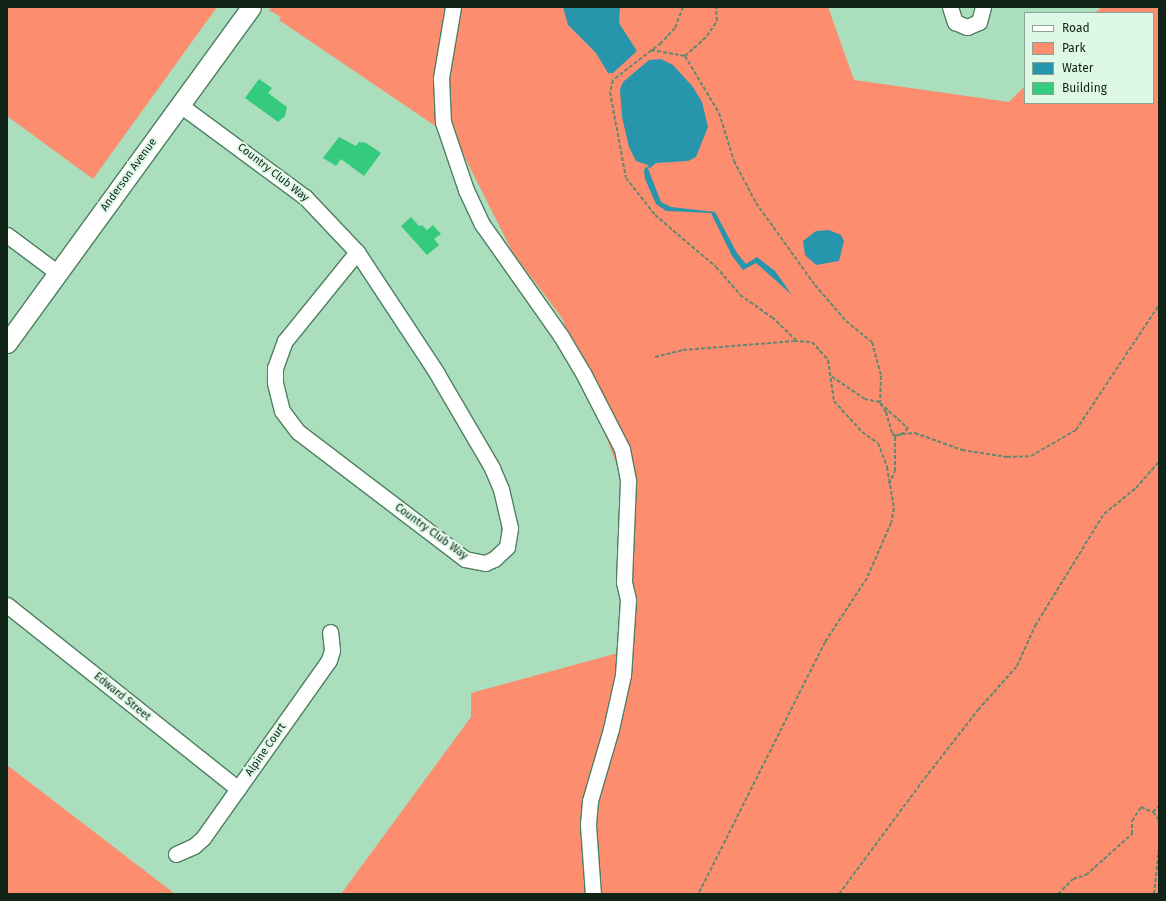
<!DOCTYPE html>
<style>
body{margin:0}
#map{position:relative;width:1166px;height:901px;overflow:hidden;background:#aadebc;font-family:"Fira Sans",sans-serif}
div>[style]{position:absolute}
.green>*{inset:0;background:#fc8d6f}
.water>*{inset:0;background:#2795ac}
.building>*{inset:0;background:#34cb7f}
.path>*{height:2px;margin-top:-1px;transform-origin:0;background:repeating-linear-gradient(90deg,#628870 0 4px,transparent 0 6px)}
.roads{filter:drop-shadow(1px 0 #4e7f60) drop-shadow(-1px 0 #4e7f60) drop-shadow(0 1px #4e7f60) drop-shadow(0 -1px #4e7f60)}
.minor>*{height:15px;margin:-7.5px;padding:0 7.5px;transform-origin:7.5px;border-radius:7.5px;background:#fff}
.major>*{height:19px;margin:-9.5px;padding:0 9.5px;transform-origin:9.5px;border-radius:9.5px;background:#fff}
span{translate:-50% -50%;white-space:nowrap;text-align:center;line-height:1.15;-webkit-text-stroke:4px #def8e6;paint-order:stroke}
.street-label{font-size:11px;color:#0f2317}
.frame{position:absolute;inset:0;border:8px solid #0f2317;pointer-events:none}
.legend{position:absolute;left:1024px;top:12px;width:130px;height:92px;box-sizing:border-box;background:#def8e6;border:1px solid #8ba393;margin:0;padding:5px 7px;list-style:none;font-size:12px;color:#0f2317}
.legend li{display:flex;align-items:center;gap:8px;height:20px}
.legend b{width:20px;border:1px solid #8ba393}
</style>
<div id="map">
<div class="green">
<i style="clip-path:polygon(7px 7px,217px 7px,93px 179px,7px 116px)"></i>
<i style="clip-path:polygon(272px 7px,828px 7px,854px 80px,1009px 102px,1025px 86px,1025px 103px,1153px 103px,1153px 13px,1095px 13px,1101px 7px,1159px 7px,1159px 894px,341px 894px,471px 717px,471px 693px,618px 653px,629px 498px,562px 318px,513px 253px,456px 140px,279px 20px,281px 17px,269px 10px)"></i>
<i style="clip-path:polygon(7px 765px,175px 894px,7px 894px)"></i>
</div>
<div class="water">
<i style="clip-path:polygon(563px 7px,620px 7px,619px 23px,637px 51px,613px 73px,608px 73px,596px 53px,568px 25px)"></i>
<i style="clip-path:polygon(661px 59px,673px 65px,693px 87px,702px 102px,708px 127px,696px 157px,688px 161px,656px 163px,649px 169px,648px 165px,636px 161px,629px 147px,622px 117px,620px 89px,623px 82px,649px 60px)"></i>
<i style="clip-path:polygon(647px 166px,661px 202px,671px 207px,715px 212px,737px 253px,746px 264px,757px 257px,775px 271px,792px 295px,756px 263px,743px 270px,732px 256px,711px 213px,666px 211px,656px 204px,645px 179px,644px 170px)"></i>
<i style="clip-path:polygon(829px 230px,841px 235px,844px 241px,839px 261px,816px 265px,805px 255px,803px 241px,816px 231px)"></i>
</div>
<div class="building">
<i style="clip-path:polygon(259px 79px,272px 88px,268px 93px,287px 107px,285px 116px,278px 122px,245px 98px)"></i>
<i style="clip-path:polygon(339px 137px,356px 146px,359px 142px,366px 143px,381px 153px,364px 176px,341px 159px,336px 166px,323px 158px)"></i>
<i style="clip-path:polygon(411px 217px,419px 226px,422px 225px,427px 230px,433px 225px,441px 234px,434px 239px,439px 245px,427px 255px,401px 226px)"></i>
</div>
<div class="path">
<i style="left:683px;top:7px;width:22px;rotate:111deg"></i>
<i style="left:675px;top:28px;width:21px;rotate:133deg"></i>
<i style="left:661px;top:43px;width:61px;rotate:142.4deg"></i>
<i style="left:613px;top:80px;width:12px;rotate:104deg"></i>
<i style="left:610px;top:92px;width:87px;rotate:79.5deg"></i>
<i style="left:626px;top:178px;width:47px;rotate:51.9deg"></i>
<i style="left:655px;top:215px;width:80px;rotate:40.4deg"></i>
<i style="left:716px;top:267px;width:37px;rotate:49deg"></i>
<i style="left:740px;top:295px;width:39px;rotate:35deg"></i>
<i style="left:772px;top:317px;width:33px;rotate:44deg"></i>
<i style="left:651px;top:50px;width:35px;rotate:10deg"></i>
<i style="left:685px;top:56px;width:30px;rotate:-42deg"></i>
<i style="left:707px;top:36px;width:18px;rotate:-56deg"></i>
<i style="left:717px;top:21px;width:14px;rotate:-94deg"></i>
<i style="left:685px;top:56px;width:66px;rotate:59.2deg"></i>
<i style="left:719px;top:113px;width:50px;rotate:72.6deg"></i>
<i style="left:734px;top:161px;width:47px;rotate:62.4deg"></i>
<i style="left:756px;top:203px;width:101px;rotate:54.3deg"></i>
<i style="left:815px;top:285px;width:48px;rotate:49.3deg"></i>
<i style="left:846px;top:321px;width:33px;rotate:39deg"></i>
<i style="left:872px;top:342px;width:35px;rotate:75deg"></i>
<i style="left:881px;top:376px;width:26px;rotate:92deg"></i>
<i style="left:880px;top:402px;width:15px;rotate:-169deg"></i>
<i style="left:865px;top:399px;width:40px;rotate:-146deg"></i>
<i style="left:655px;top:357px;width:29px;rotate:-14deg"></i>
<i style="left:683px;top:350px;width:111px;rotate:-4.6deg"></i>
<i style="left:794px;top:341px;width:18px;rotate:3deg"></i>
<i style="left:812px;top:342px;width:24px;rotate:48deg"></i>
<i style="left:828px;top:360px;width:41px;rotate:81.7deg"></i>
<i style="left:834px;top:401px;width:42px;rotate:47.9deg"></i>
<i style="left:862px;top:432px;width:19px;rotate:35deg"></i>
<i style="left:878px;top:443px;width:26px;rotate:69deg"></i>
<i style="left:887px;top:467px;width:42px;rotate:80.3deg"></i>
<i style="left:894px;top:508px;width:15px;rotate:101deg"></i>
<i style="left:891px;top:523px;width:60px;rotate:113.6deg"></i>
<i style="left:867px;top:578px;width:77px;rotate:123.3deg"></i>
<i style="left:825px;top:642px;width:282px;rotate:116.7deg"></i>
<i style="left:880px;top:403px;width:38px;rotate:42deg"></i>
<i style="left:908px;top:428px;width:8px;rotate:135deg"></i>
<i style="left:902px;top:434px;width:7px;rotate:164deg"></i>
<i style="left:895px;top:436px;width:4px;rotate:-135deg"></i>
<i style="left:892px;top:433px;width:22px;rotate:-106deg"></i>
<i style="left:886px;top:412px;width:11px;rotate:-124deg"></i>
<i style="left:889px;top:484px;width:14px;rotate:-65deg"></i>
<i style="left:895px;top:471px;width:35px;rotate:-90deg"></i>
<i style="left:895px;top:436px;width:7px;rotate:-16deg"></i>
<i style="left:902px;top:434px;width:13px;rotate:-4deg"></i>
<i style="left:915px;top:433px;width:50px;rotate:19.9deg"></i>
<i style="left:962px;top:450px;width:46px;rotate:8.8deg"></i>
<i style="left:1007px;top:457px;width:24px;rotate:-2deg"></i>
<i style="left:1031px;top:456px;width:52px;rotate:-30deg"></i>
<i style="left:1076px;top:430px;width:150px;rotate:-56.4deg"></i>
<i style="left:1153px;top:812px;width:10px;rotate:53deg"></i>
<i style="left:839px;top:894px;width:138px;rotate:-53.5deg"></i>
<i style="left:921px;top:783px;width:93px;rotate:-52deg"></i>
<i style="left:978px;top:710px;width:59px;rotate:-48.4deg"></i>
<i style="left:1017px;top:666px;width:44px;rotate:-65.8deg"></i>
<i style="left:1035px;top:626px;width:132px;rotate:-58.4deg"></i>
<i style="left:1104px;top:514px;width:41px;rotate:-39.1deg"></i>
<i style="left:1136px;top:488px;width:35px;rotate:-49deg"></i>
<i style="left:1058px;top:894px;width:21px;rotate:-45deg"></i>
<i style="left:1073px;top:879px;width:14px;rotate:-17deg"></i>
<i style="left:1086px;top:875px;width:62px;rotate:-41.7deg"></i>
<i style="left:1132px;top:834px;width:13px;rotate:-90deg"></i>
<i style="left:1132px;top:821px;width:17px;rotate:-57deg"></i>
<i style="left:1141px;top:807px;width:13px;rotate:23deg"></i>
<i style="left:1153px;top:812px;width:8px;rotate:-45deg"></i>
<i style="left:1154px;top:894px;width:46px;rotate:-83.8deg"></i>
</div>
<div class="roads">
<div class="minor">
<i style="left:453px;top:7px;width:72px;rotate:99.6deg"></i>
<i style="left:441px;top:78px;width:44px;rotate:87.4deg"></i>
<i style="left:443px;top:122px;width:72px;rotate:71.3deg"></i>
<i style="left:466px;top:190px;width:38px;rotate:65deg"></i>
<i style="left:482px;top:224px;width:137px;rotate:54.8deg"></i>
<i style="left:561px;top:336px;width:43px;rotate:59.3deg"></i>
<i style="left:583px;top:373px;width:85px;rotate:62.8deg"></i>
<i style="left:622px;top:449px;width:33px;rotate:79deg"></i>
<i style="left:628px;top:481px;width:101px;rotate:92.3deg"></i>
<i style="left:624px;top:582px;width:18px;rotate:77deg"></i>
<i style="left:628px;top:600px;width:75px;rotate:93.8deg"></i>
<i style="left:623px;top:675px;width:55px;rotate:102.5deg"></i>
<i style="left:611px;top:729px;width:75px;rotate:106.3deg"></i>
<i style="left:590px;top:801px;width:24px;rotate:95deg"></i>
<i style="left:588px;top:825px;width:69px;rotate:85.9deg"></i>
<i style="left:950px;top:7px;width:16px;rotate:72deg"></i>
<i style="left:955px;top:22px;width:13px;rotate:23deg"></i>
<i style="left:967px;top:27px;width:13px;rotate:-23deg"></i>
<i style="left:979px;top:22px;width:16px;rotate:-75deg"></i>
<i style="left:180px;top:105px;width:155px;rotate:36.4deg"></i>
<i style="left:305px;top:197px;width:76px;rotate:46.6deg"></i>
<i style="left:7px;top:235px;width:64px;rotate:36.7deg"></i>
<i style="left:357px;top:252px;width:144px;rotate:56.6deg"></i>
<i style="left:436px;top:372px;width:111px;rotate:59.7deg"></i>
<i style="left:492px;top:468px;width:23px;rotate:67deg"></i>
<i style="left:501px;top:489px;width:40px;rotate:77deg"></i>
<i style="left:510px;top:528px;width:19px;rotate:99deg"></i>
<i style="left:507px;top:547px;width:18px;rotate:137deg"></i>
<i style="left:494px;top:559px;width:10px;rotate:156deg"></i>
<i style="left:485px;top:563px;width:20px;rotate:-169deg"></i>
<i style="left:465px;top:559px;width:210px;rotate:-142.7deg"></i>
<i style="left:298px;top:432px;width:26px;rotate:-127deg"></i>
<i style="left:282px;top:411px;width:30px;rotate:-104deg"></i>
<i style="left:275px;top:382px;width:14px;rotate:-90deg"></i>
<i style="left:275px;top:368px;width:29px;rotate:-70deg"></i>
<i style="left:285px;top:341px;width:114px;rotate:-51deg"></i>
<i style="left:7px;top:605px;width:295px;rotate:38.5deg"></i>
<i style="left:176px;top:854px;width:20px;rotate:-24deg"></i>
<i style="left:194px;top:846px;width:12px;rotate:-42deg"></i>
<i style="left:203px;top:838px;width:218px;rotate:-54.7deg"></i>
<i style="left:329px;top:660px;width:10px;rotate:-73deg"></i>
<i style="left:332px;top:650px;width:18px;rotate:-96deg"></i>
</div>
<div class="major">
<i style="left:7px;top:343px;width:415px;rotate:-54deg"></i>
</div>
</div>
<div class="street-label">
<span style="left:273px;top:173px;rotate:38deg">Country Club Way</span>
<span style="left:129px;top:175px;rotate:-54deg">Anderson Avenue</span>
<span style="left:431px;top:532px;rotate:36deg">Country Club Way</span>
<span style="left:122px;top:697px;rotate:39deg">Edward Street</span>
<span style="left:266px;top:750px;rotate:-55deg">Alpine Court</span>
</div>
<div class="frame"></div>
<ul class="legend">
<li><b style="height:5px;background:#fff"></b>Road</li>
<li><b style="height:11px;background:#fc8d6f"></b>Park</li>
<li><b style="height:11px;background:#2795ac"></b>Water</li>
<li><b style="height:11px;background:#34cb7f"></b>Building</li>
</ul>
</div>
